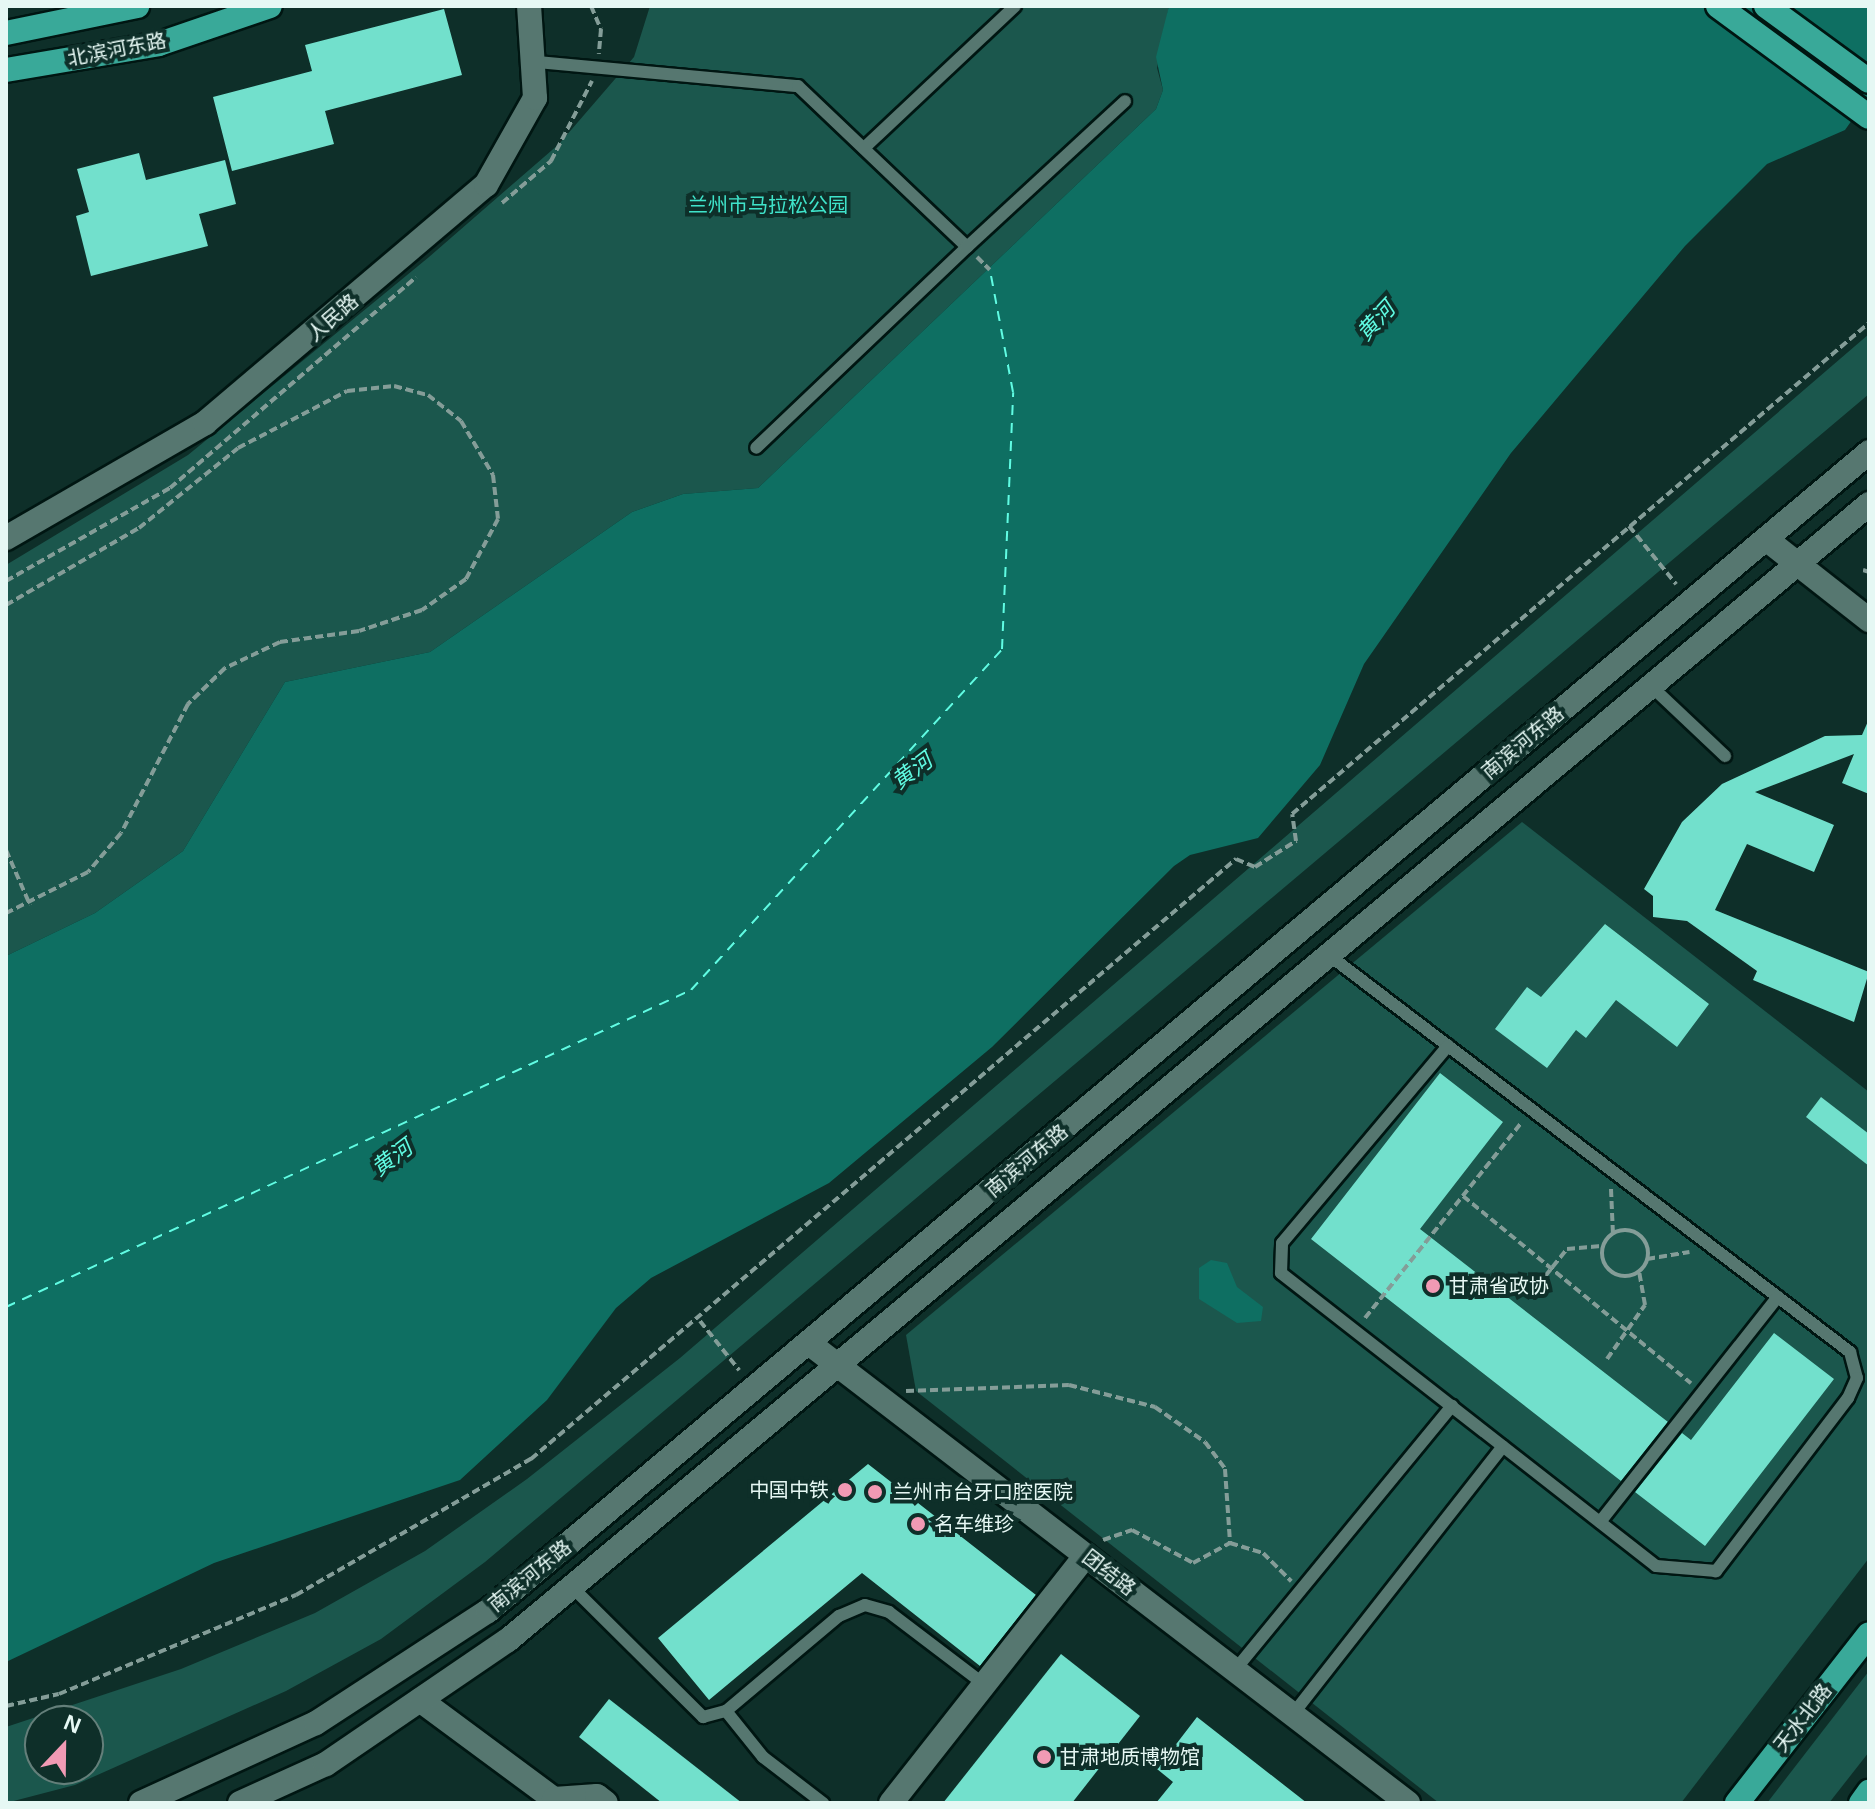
<!DOCTYPE html>
<meta charset="utf-8">
<style>
body{margin:0}
#map{position:relative;width:1875px;height:1809px;overflow:hidden;background:#0e2f29;font-family:Arial,"Noto Sans SC",sans-serif}
div>[style]{position:absolute}
.green>*{inset:0;background:#1b574d}
.water>*{inset:0;background:#0e6f62}
.ferry>*{height:2px;margin-top:-1px;transform-origin:0;background:repeating-linear-gradient(90deg,#60fce3 0 10px,transparent 0 18px)}
.building>*{inset:0;background:#72e0cc}
.path>*{height:4px;margin-top:-2px;transform-origin:0;background:repeating-linear-gradient(90deg,#849d98 0 8px,transparent 0 12px)}
.path>.ring{margin:-2px;padding:0;box-sizing:content-box;background:none;border:4px solid #849d98;border-radius:50%}
.roads{filter:drop-shadow(2px 0 #001612) drop-shadow(-2px 0 #001612) drop-shadow(0 2px #001612) drop-shadow(0 -2px #001612)}
.lane>*{height:12px;margin:-6px;padding:0 6px;transform-origin:6px;border-radius:6px;background:#567770}
.street>*{height:24px;margin:-12px;padding:0 12px;transform-origin:12px;border-radius:12px;background:#567770}
.secondary>*{height:24px;margin:-12px;padding:0 12px;transform-origin:12px;border-radius:12px;background:#567770}
.primary>*{height:24px;margin:-12px;padding:0 12px;transform-origin:12px;border-radius:12px;background:#39a999}
.dots>*{width:22px;height:22px;translate:-50% -50%;box-sizing:border-box;border:4px solid #0e2f29;border-radius:50%}
span{translate:-50% -50%;white-space:nowrap;text-align:center;line-height:1.15;-webkit-text-stroke:8px #0e2f29;paint-order:stroke}
.street-label{font-size:20px;color:#e6f8f4}
.park-label{font-size:20px;color:#3fe3ca}
.poi-label{font-size:20px;color:#e6f8f4}
.left{translate:0 -50%;text-align:left}
.right{translate:-100% -50%;text-align:right}
.water-label{font-size:22px;color:#60fce3;font-style:italic}
.frame{position:absolute;inset:0;border:8px solid #e6f8f4;pointer-events:none}
.north{position:absolute;left:24px;top:1705px;width:80px;height:80px;box-sizing:border-box;background:#0e2f29;border:2px solid #647f7a;border-radius:50%;rotate:22deg;font-size:22px;font-weight:700;line-height:32px;text-align:center;color:#e6f8f4}
.north::after{content:'';display:block;margin:auto;width:28px;height:36px;background:#f19ab4;clip-path:polygon(50% 0,100% 100%,50% 72%,0 100%)}
</style>
<div id="map">
<div class="green">
<i style="clip-path:polygon(650px 6px,1169px 6px,1157px 68px,1163px 90px,1156px 109px,758px 488px,683px 494px,632px 512px,430px 652px,285px 682px,183px 851px,95px 913px,6px 956px,6px 565px,188px 455px,429px 257px,559px 144px,634px 57px)"></i>
<i style="clip-path:polygon(evenodd,1869px 334px,1869px 394px,485px 1562px,381px 1639px,286px 1691px,75px 1785px,6px 1803px,6px 1727px,181px 1669px,315px 1613px,425px 1551px,527px 1479px,680px 1358px,1869px 334px,88px 1721px,88px 1769px,40px 1769px,40px 1721px,88px 1721px)"></i>
<i style="clip-path:polygon(1522px 822px,1869px 1092px,1869px 1558px,1681px 1803px,1439px 1803px,916px 1391px,906px 1335px)"></i>
<i style="clip-path:polygon(1869px 1671px,1869px 1752px,1829px 1803px,1767px 1803px)"></i>
</div>
<div class="water">
<i style="clip-path:polygon(1169px 6px,1869px 6px,1869px 96px,1845px 130px,1767px 164px,1685px 246px,1511px 453px,1364px 664px,1320px 765px,1258px 838px,1190px 855px,1174px 866px,992px 1047px,829px 1183px,651px 1278px,616px 1308px,547px 1400px,460px 1480px,214px 1563px,6px 1662px,6px 956px,95px 913px,183px 851px,285px 682px,430px 652px,632px 512px,683px 494px,758px 488px,1156px 109px,1163px 90px,1156px 57px)"></i>
<i style="clip-path:polygon(1211px 1260px,1227px 1263px,1237px 1287px,1263px 1307px,1261px 1321px,1237px 1323px,1199px 1299px,1199px 1268px)"></i>
</div>
<div class="ferry">
<i style="left:6px;top:1307px;width:755px;rotate:-24.83deg"></i>
<i style="left:691px;top:990px;width:462px;rotate:-47.6deg"></i>
<i style="left:1002px;top:649px;width:257px;rotate:-87.5deg"></i>
<i style="left:1013px;top:392px;width:124px;rotate:-100.7deg"></i>
</div>
<div class="building">
<i style="clip-path:polygon(444px 9px,462px 75px,325px 111px,334px 144px,232px 171px,213px 97px,312px 71px,305px 45px)"></i>
<i style="clip-path:polygon(139px 153px,146px 180px,225px 160px,236px 204px,199px 214px,208px 246px,91px 276px,76px 216px,89px 212px,77px 169px)"></i>
<i style="clip-path:polygon(1869px 719px,1869px 794px,1842px 783px,1854px 754px,1755px 792px,1834px 825px,1814px 872px,1747px 844px,1715px 910px,1869px 972px,1854px 1022px,1753px 980px,1757px 971px,1687px 921px,1653px 917px,1653px 896px,1644px 889px,1682px 822px,1722px 784px,1825px 736px,1862px 735px)"></i>
<i style="clip-path:polygon(1605px 924px,1709px 1004px,1677px 1047px,1616px 1000px,1586px 1038px,1576px 1030px,1547px 1068px,1495px 1029px,1527px 987px,1541px 997px)"></i>
<i style="clip-path:polygon(1440px 1073px,1503px 1122px,1420px 1229px,1668px 1422px,1621px 1481px,1311px 1239px)"></i>
<i style="clip-path:polygon(1821px 1097px,1869px 1134px,1869px 1166px,1806px 1117px)"></i>
<i style="clip-path:polygon(1774px 1333px,1834px 1379px,1705px 1546px,1635px 1492px,1682px 1433px,1691px 1440px)"></i>
<i style="clip-path:polygon(868px 1464px,1036px 1595px,980px 1666px,862px 1573px,709px 1700px,658px 1638px)"></i>
<i style="clip-path:polygon(1061px 1654px,1140px 1716px,1072px 1803px,943px 1803px)"></i>
<i style="clip-path:polygon(609px 1699px,742px 1803px,662px 1803px,579px 1737px)"></i>
<i style="clip-path:polygon(1197px 1717px,1307px 1803px,1156px 1803px,1173px 1782px,1157px 1769px)"></i>
</div>
<div class="path">
<i style="left:591px;top:6px;width:25px;rotate:67deg"></i>
<i style="left:601px;top:29px;width:25px;rotate:95deg"></i>
<i style="left:502px;top:203px;width:65px;rotate:-40.6deg"></i>
<i style="left:551px;top:161px;width:90px;rotate:-62.9deg"></i>
<i style="left:977px;top:257px;width:18px;rotate:45deg"></i>
<i style="left:1629px;top:526px;width:75px;rotate:51deg"></i>
<i style="left:1863px;top:570px;width:6px;rotate:18deg"></i>
<i style="left:6px;top:581px;width:189px;rotate:-29.6deg"></i>
<i style="left:170px;top:488px;width:324px;rotate:-40.6deg"></i>
<i style="left:6px;top:605px;width:154px;rotate:-30.1deg"></i>
<i style="left:139px;top:528px;width:127px;rotate:-38.9deg"></i>
<i style="left:238px;top:448px;width:123px;rotate:-27.6deg"></i>
<i style="left:347px;top:391px;width:47px;rotate:-6.1deg"></i>
<i style="left:394px;top:386px;width:35px;rotate:15deg"></i>
<i style="left:428px;top:395px;width:42px;rotate:38.2deg"></i>
<i style="left:461px;top:421px;width:63px;rotate:59.3deg"></i>
<i style="left:493px;top:475px;width:44px;rotate:83.5deg"></i>
<i style="left:498px;top:519px;width:68px;rotate:118.1deg"></i>
<i style="left:466px;top:579px;width:54px;rotate:144.8deg"></i>
<i style="left:422px;top:610px;width:66px;rotate:161.6deg"></i>
<i style="left:359px;top:631px;width:80px;rotate:172.1deg"></i>
<i style="left:280px;top:642px;width:61px;rotate:154.7deg"></i>
<i style="left:225px;top:668px;width:52px;rotate:135.8deg"></i>
<i style="left:188px;top:704px;width:145px;rotate:117.4deg"></i>
<i style="left:121px;top:833px;width:51px;rotate:130.2deg"></i>
<i style="left:88px;top:872px;width:92px;rotate:153.4deg"></i>
<i style="left:6px;top:850px;width:60px;rotate:66.4deg"></i>
<i style="left:1611px;top:1189px;width:45px;rotate:87.5deg"></i>
<i style="left:1463px;top:1196px;width:295px;rotate:39.4deg"></i>
<i class="ring" style="left:1602px;top:1230px;width:42px;height:42px"></i>
<i style="left:1647px;top:1259px;width:43px;rotate:-9.5deg"></i>
<i style="left:1530px;top:1295px;width:59px;rotate:-51.2deg"></i>
<i style="left:1567px;top:1249px;width:37px;rotate:-5deg"></i>
<i style="left:1365px;top:1318px;width:251px;rotate:-51.3deg"></i>
<i style="left:700px;top:1321px;width:63px;rotate:51.5deg"></i>
<i style="left:1607px;top:1359px;width:66px;rotate:-54.9deg"></i>
<i style="left:1645px;top:1305px;width:35px;rotate:-100deg"></i>
<i style="left:906px;top:1391px;width:163px;rotate:-2.1deg"></i>
<i style="left:1069px;top:1385px;width:89px;rotate:14.3deg"></i>
<i style="left:1155px;top:1407px;width:61px;rotate:35deg"></i>
<i style="left:1205px;top:1442px;width:34px;rotate:53deg"></i>
<i style="left:1225px;top:1469px;width:74px;rotate:86.1deg"></i>
<i style="left:1103px;top:1540px;width:31px;rotate:-19deg"></i>
<i style="left:1132px;top:1530px;width:69px;rotate:28.4deg"></i>
<i style="left:1193px;top:1563px;width:42px;rotate:-28.4deg"></i>
<i style="left:1230px;top:1543px;width:34px;rotate:17deg"></i>
<i style="left:1263px;top:1553px;width:40px;rotate:45deg"></i>
<i style="left:6px;top:1706px;width:54px;rotate:-12.8deg"></i>
<i style="left:59px;top:1694px;width:257px;rotate:-22.7deg"></i>
<i style="left:296px;top:1595px;width:272px;rotate:-30.1deg"></i>
<i style="left:531px;top:1459px;width:926px;rotate:-40.4deg"></i>
<i style="left:1236px;top:859px;width:21px;rotate:23deg"></i>
<i style="left:1255px;top:867px;width:49px;rotate:-32.4deg"></i>
<i style="left:1296px;top:841px;width:27px;rotate:-98deg"></i>
<i style="left:1292px;top:814px;width:758px;rotate:-40.4deg"></i>
</div>
<div class="roads">
<div class="lane">
<i style="left:538px;top:62px;width:261px;rotate:5.3deg"></i>
<i style="left:798px;top:86px;width:233px;rotate:43.6deg"></i>
<i style="left:967px;top:247px;width:291px;rotate:136.4deg"></i>
<i style="left:864px;top:148px;width:207px;rotate:-43.2deg"></i>
<i style="left:967px;top:247px;width:215px;rotate:-42.7deg"></i>
<i style="left:1651px;top:686px;width:102px;rotate:43.4deg"></i>
<i style="left:1330px;top:956px;width:654px;rotate:37.29deg"></i>
<i style="left:1850px;top:1352px;width:27px;rotate:75deg"></i>
<i style="left:1857px;top:1378px;width:22px;rotate:114deg"></i>
<i style="left:1848px;top:1398px;width:218px;rotate:127.3deg"></i>
<i style="left:1716px;top:1571px;width:60px;rotate:-175.2deg"></i>
<i style="left:1656px;top:1566px;width:476px;rotate:-142deg"></i>
<i style="left:1281px;top:1273px;width:30px;rotate:-88deg"></i>
<i style="left:1282px;top:1243px;width:258px;rotate:-49.9deg"></i>
<i style="left:1600px;top:1522px;width:287px;rotate:-51.7deg"></i>
<i style="left:572px;top:1587px;width:185px;rotate:44.8deg"></i>
<i style="left:703px;top:1717px;width:24px;rotate:-15deg"></i>
<i style="left:726px;top:1711px;width:148px;rotate:-40.1deg"></i>
<i style="left:839px;top:1616px;width:28px;rotate:-23deg"></i>
<i style="left:865px;top:1605px;width:25px;rotate:16deg"></i>
<i style="left:889px;top:1612px;width:119px;rotate:37.2deg"></i>
<i style="left:1235px;top:1670px;width:342px;rotate:-50.6deg"></i>
<i style="left:726px;top:1711px;width:59px;rotate:51.2deg"></i>
<i style="left:763px;top:1757px;width:76px;rotate:37.5deg"></i>
<i style="left:1293px;top:1714px;width:340px;rotate:-51.9deg"></i>
</div>
<div class="street">
<i style="left:1766px;top:539px;width:131px;rotate:38.2deg"></i>
<i style="left:420px;top:1700px;width:167px;rotate:36.5deg"></i>
<i style="left:554px;top:1799px;width:43px;rotate:-4deg"></i>
<i style="left:597px;top:1796px;width:11px;rotate:38deg"></i>
<i style="left:891px;top:1803px;width:315px;rotate:-51.8deg"></i>
</div>
<div class="secondary">
<i style="left:6px;top:538px;width:230px;rotate:-30deg"></i>
<i style="left:205px;top:423px;width:368px;rotate:-40.3deg"></i>
<i style="left:486px;top:185px;width:100px;rotate:-60.6deg"></i>
<i style="left:535px;top:98px;width:92px;rotate:-93.7deg"></i>
<i style="left:810px;top:1344px;width:754px;rotate:37.51deg"></i>
<i style="left:141px;top:1803px;width:192px;rotate:-24.6deg"></i>
<i style="left:316px;top:1723px;width:205px;rotate:-33.1deg"></i>
<i style="left:488px;top:1611px;width:1803px;rotate:-40deg"></i>
<i style="left:240px;top:1803px;width:94px;rotate:-24.4deg"></i>
<i style="left:326px;top:1764px;width:220px;rotate:-34.3deg"></i>
<i style="left:508px;top:1640px;width:1773px;rotate:-39.85deg"></i>
</div>
<div class="primary">
<i style="left:1718px;top:6px;width:187px;rotate:36.3deg"></i>
<i style="left:1766px;top:6px;width:127px;rotate:36.1deg"></i>
<i style="left:6px;top:33px;width:134px;rotate:-11.6deg"></i>
<i style="left:6px;top:70px;width:155px;rotate:-9.6deg"></i>
<i style="left:159px;top:44px;width:117px;rotate:-18.9deg"></i>
<i style="left:1737px;top:1803px;width:214px;rotate:-52deg"></i>
<i style="left:1861px;top:1803px;width:14px;rotate:-54deg"></i>
</div>
</div>
<div class="dots">
<i style="left:1433px;top:1286px;background:#f19ab4"></i>
<i style="left:845px;top:1490px;background:#f19ab4"></i>
<i style="left:875px;top:1492px;background:#f19ab4"></i>
<i style="left:918px;top:1524px;background:#f19ab4"></i>
<i style="left:1044px;top:1757px;background:#f19ab4"></i>
</div>
<div class="street-label">
<span style="left:117px;top:50px;rotate:-11deg">北滨河东路</span>
<span style="left:333px;top:318px;rotate:-41deg">人民路</span>
<span style="left:1523px;top:743px;rotate:-40deg">南滨河东路</span>
<span style="left:1027px;top:1161px;rotate:-40deg">南滨河东路</span>
<span style="left:1109px;top:1573px;rotate:38deg">团结路</span>
<span style="left:530px;top:1576px;rotate:-39deg">南滨河东路</span>
<span style="left:1803px;top:1718px;rotate:-52deg">天水北路</span>
</div>
<div class="park-label">
<span style="left:768px;top:205px">兰州市马拉松公园</span>
</div>
<div class="poi-label">
<span class="left" style="left:1449px;top:1286px">甘肃省政协</span>
<span class="right" style="left:829px;top:1490px">中国中铁</span>
<span class="left" style="left:893px;top:1492px">兰州市台牙口腔医院</span>
<span class="left" style="left:934px;top:1524px">名车维珍</span>
<span class="left" style="left:1060px;top:1757px">甘肃地质博物馆</span>
</div>
<div class="water-label">
<span style="left:1376px;top:321px;rotate:-47deg">黄河</span>
<span style="left:912px;top:771px;rotate:-37deg">黄河</span>
<span style="left:392px;top:1158px;rotate:-37deg">黄河</span>
</div>
<div class="frame"></div>
<div class="north">N</div>
</div>
